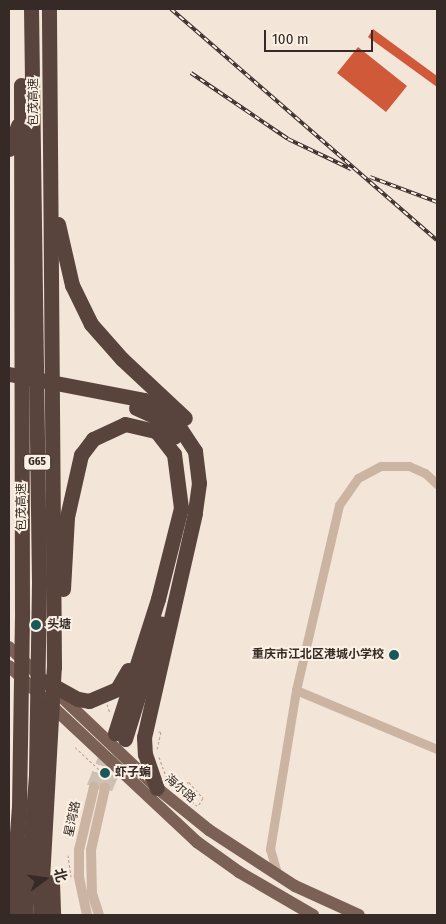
<!DOCTYPE html>
<meta charset="utf-8">
<style>
body{margin:0}
#map{position:relative;width:446px;height:924px;overflow:hidden;background:#f3e5d8;font-family:"Fira Sans Condensed","Noto Sans SC",sans-serif}
div>[style]{position:absolute}
.building>*{inset:0;background:#d05939}
.motorway-tunnel>*{height:15px;margin-top:-7.5px;transform-origin:0;background:repeating-linear-gradient(90deg,#cdc0b4 0 15px,transparent 0 23px)}
.path>*{height:1px;margin-top:-0.5px;transform-origin:0;background:repeating-linear-gradient(90deg,#b89e8d 0 2.5px,transparent 0 5px)}
.minor>*{height:9px;margin:-4.5px;padding:0 4.5px;transform-origin:4.5px;border-radius:4.5px;background:#ccb4a3}
.tertiary>*{height:10px;margin:-5px;padding:0 5px;transform-origin:5px;border-radius:5px;background:#ccb4a3}
.primary>*{height:12px;margin:-6px;padding:0 6px;transform-origin:6px;border-radius:6px;background:#7a6055}
.motorway>*{height:15px;margin:-7.5px;padding:0 7.5px;transform-origin:7.5px;border-radius:7.5px;background:#58443c}
.rail>*{height:4px;margin-top:-2px;transform-origin:0;background:repeating-linear-gradient(90deg,#fbf0e4 0 5.5px,#362a26 0 11px);box-sizing:border-box;border-block:1px solid #362a26}
.dots>*{width:14px;height:14px;translate:-50% -50%;box-sizing:border-box;border:2px solid #fbf0e4;border-radius:50%}
span{translate:-50% -50%;white-space:nowrap;text-align:center;line-height:1.15;-webkit-text-stroke:4px #fbf0e4;paint-order:stroke}
.shield-label span{padding:1px 4px;background:#fbf0e4;border:1px solid;border-radius:4px;-webkit-text-stroke-width:0}
.shield-label{font-size:11px;color:#362a26;font-weight:700}
.street-label{font-size:12px;color:#362a26}
.poi-label{font-size:12px;color:#362a26;font-weight:700}
.left{translate:0 -50%;text-align:left}
.right{translate:-100% -50%;text-align:right}
.frame{position:absolute;inset:0;border:10px solid #362a26;pointer-events:none}
.north{position:absolute;left:20px;top:854px;width:50px;height:50px;-webkit-text-stroke:4px #fbf0e4;paint-order:stroke;rotate:76deg;font-size:14px;font-weight:700;line-height:20px;text-align:center;color:#362a26}
.north::after{content:'';display:block;margin:auto;width:18px;height:22px;background:#362a26;clip-path:polygon(50% 0,100% 100%,50% 72%,0 100%)}
.scale{position:absolute;left:264px;top:30px;width:109px;height:22px;box-sizing:border-box;border:2px solid #362a26;border-top:0;padding-left:6px;font-size:15px;line-height:18px;white-space:nowrap;color:#362a26;-webkit-text-stroke:4px #fbf0e4;paint-order:stroke}
</style>
<div id="map">
<div class="building">
<i style="clip-path:polygon(373px 29px,437px 76px,437px 87px,368px 37px)"></i>
<i style="clip-path:polygon(358px 47px,407px 86px,386px 112px,337px 73px)"></i>
</div>
<div class="motorway-tunnel">
<i style="left:94px;top:787px;width:46px;rotate:-68.4deg"></i>
<i style="left:105px;top:788px;width:39px;rotate:-67deg"></i>
</div>
<div class="path">
<i style="left:107px;top:704px;width:9px;rotate:72deg"></i>
<i style="left:75px;top:747px;width:33px;rotate:43deg"></i>
<i style="left:157px;top:749px;width:17px;rotate:-77deg"></i>
<i style="left:161px;top:732px;width:4px;rotate:-166deg"></i>
<i style="left:159px;top:757px;width:20px;rotate:70deg"></i>
<i style="left:166px;top:776px;width:18px;rotate:29deg"></i>
<i style="left:182px;top:785px;width:8px;rotate:-23deg"></i>
<i style="left:189px;top:782px;width:21px;rotate:49deg"></i>
<i style="left:203px;top:798px;width:9px;rotate:122deg"></i>
<i style="left:192px;top:801px;width:7px;rotate:45deg"></i>
<i style="left:68px;top:855px;width:22px;rotate:82deg"></i>
</div>
<div class="minor">
<i style="left:296px;top:690px;width:153px;rotate:22.7deg"></i>
<i style="left:277px;top:873px;width:25px;rotate:-106deg"></i>
<i style="left:270px;top:849px;width:161px;rotate:-80.7deg"></i>
<i style="left:296px;top:690px;width:190px;rotate:-76.9deg"></i>
<i style="left:339px;top:505px;width:33px;rotate:-55deg"></i>
<i style="left:358px;top:478px;width:26px;rotate:-28deg"></i>
<i style="left:381px;top:466px;width:28px"></i>
<i style="left:409px;top:466px;width:17px;rotate:24deg"></i>
<i style="left:425px;top:473px;width:16px;rotate:43deg"></i>
</div>
<div class="tertiary">
<i style="left:87px;top:915px;width:40px;rotate:-102deg"></i>
<i style="left:79px;top:876px;width:26px;rotate:-90deg"></i>
<i style="left:79px;top:850px;width:65px;rotate:-76.6deg"></i>
<i style="left:99px;top:915px;width:22px;rotate:-108deg"></i>
<i style="left:92px;top:894px;width:44px;rotate:-91.3deg"></i>
<i style="left:91px;top:850px;width:64px;rotate:-77.3deg"></i>
</div>
<div class="primary">
<i style="left:9px;top:647px;width:204px;rotate:43.6deg"></i>
<i style="left:157px;top:788px;width:67px;rotate:38.9deg"></i>
<i style="left:209px;top:830px;width:103px;rotate:33.1deg"></i>
<i style="left:295px;top:886px;width:70px;rotate:24.4deg"></i>
<i style="left:9px;top:666px;width:258px;rotate:43.1deg"></i>
<i style="left:197px;top:842px;width:52px;rotate:35.5deg"></i>
<i style="left:239px;top:872px;width:86px;rotate:30.2deg"></i>
</div>
<div class="motorway">
<i style="left:9px;top:149px;width:26px;rotate:-69deg"></i>
<i style="left:58px;top:224px;width:63px;rotate:77.1deg"></i>
<i style="left:72px;top:285px;width:43px;rotate:64deg"></i>
<i style="left:91px;top:324px;width:47px;rotate:48.5deg"></i>
<i style="left:122px;top:359px;width:86px;rotate:43.1deg"></i>
<i style="left:9px;top:374px;width:137px;rotate:10.9deg"></i>
<i style="left:144px;top:400px;width:32px;rotate:30deg"></i>
<i style="left:172px;top:416px;width:42px;rotate:56.7deg"></i>
<i style="left:195px;top:451px;width:32px;rotate:83deg"></i>
<i style="left:199px;top:483px;width:30px;rotate:98deg"></i>
<i style="left:195px;top:513px;width:230px;rotate:102.8deg"></i>
<i style="left:144px;top:737px;width:17px;rotate:87deg"></i>
<i style="left:145px;top:754px;width:36px;rotate:71deg"></i>
<i style="left:136px;top:408px;width:20px;rotate:24deg"></i>
<i style="left:154px;top:416px;width:29px;rotate:46deg"></i>
<i style="left:63px;top:589px;width:72px;rotate:-86.8deg"></i>
<i style="left:67px;top:517px;width:64px;rotate:-77.3deg"></i>
<i style="left:81px;top:455px;width:20px;rotate:-53deg"></i>
<i style="left:93px;top:439px;width:35px;rotate:-25deg"></i>
<i style="left:125px;top:424px;width:32px;rotate:13deg"></i>
<i style="left:156px;top:431px;width:29px;rotate:52deg"></i>
<i style="left:174px;top:454px;width:54px;rotate:82.6deg"></i>
<i style="left:181px;top:508px;width:94px;rotate:104.2deg"></i>
<i style="left:158px;top:599px;width:141px;rotate:107.8deg"></i>
<i style="left:47px;top:682px;width:35px;rotate:29deg"></i>
<i style="left:78px;top:699px;width:11px;rotate:10deg"></i>
<i style="left:89px;top:701px;width:30px;rotate:-23deg"></i>
<i style="left:117px;top:689px;width:22px;rotate:-60deg"></i>
<i style="left:125px;top:739px;width:121px;rotate:-72.8deg"></i>
<i style="left:52px;top:882px;width:33px;rotate:88deg"></i>
<i style="left:11px;top:915px;width:108px;rotate:-85.8deg"></i>
<i style="left:19px;top:807px;width:196px;rotate:-89.1deg"></i>
<i style="left:22px;top:611px;width:526px;rotate:-90.11deg"></i>
<i style="left:25px;top:915px;width:141px;rotate:-85.5deg"></i>
<i style="left:36px;top:774px;width:193px;rotate:-89.1deg"></i>
<i style="left:39px;top:581px;width:572px;rotate:-90.8deg"></i>
<i style="left:40px;top:915px;width:248px;rotate:-86.8deg"></i>
<i style="left:54px;top:667px;width:658px;rotate:-90.44deg"></i>
</div>
<div class="rail">
<i style="left:171px;top:9px;width:352px;rotate:41deg"></i>
<i style="left:191px;top:73px;width:117px;rotate:34.2deg"></i>
<i style="left:288px;top:139px;width:70px;rotate:25.5deg"></i>
<i style="left:370px;top:177px;width:72px;rotate:20.5deg"></i>
</div>
<div class="dots">
<i style="left:36px;top:625px;background:#18585b"></i>
<i style="left:394px;top:655px;background:#18585b"></i>
<i style="left:105px;top:773px;background:#18585b"></i>
</div>
<div class="shield-label">
<span style="left:37px;top:462px">G65</span>
</div>
<div class="street-label">
<span style="left:34px;top:102px;rotate:-90deg">包茂高速</span>
<span style="left:22px;top:507px;rotate:-90deg">包茂高速</span>
<span style="left:180px;top:789px;rotate:41deg">海尔路</span>
<span style="left:73px;top:819px;rotate:-78deg">星湾路</span>
</div>
<div class="poi-label">
<span class="left" style="left:47px;top:625px">头塘</span>
<span class="right" style="left:384px;top:655px">重庆市江北区港城小学校</span>
<span class="left" style="left:115px;top:773px">虾子蝙</span>
</div>
<div class="frame"></div>
<div class="north">北</div>
<div class="scale">100 m</div>
</div>
